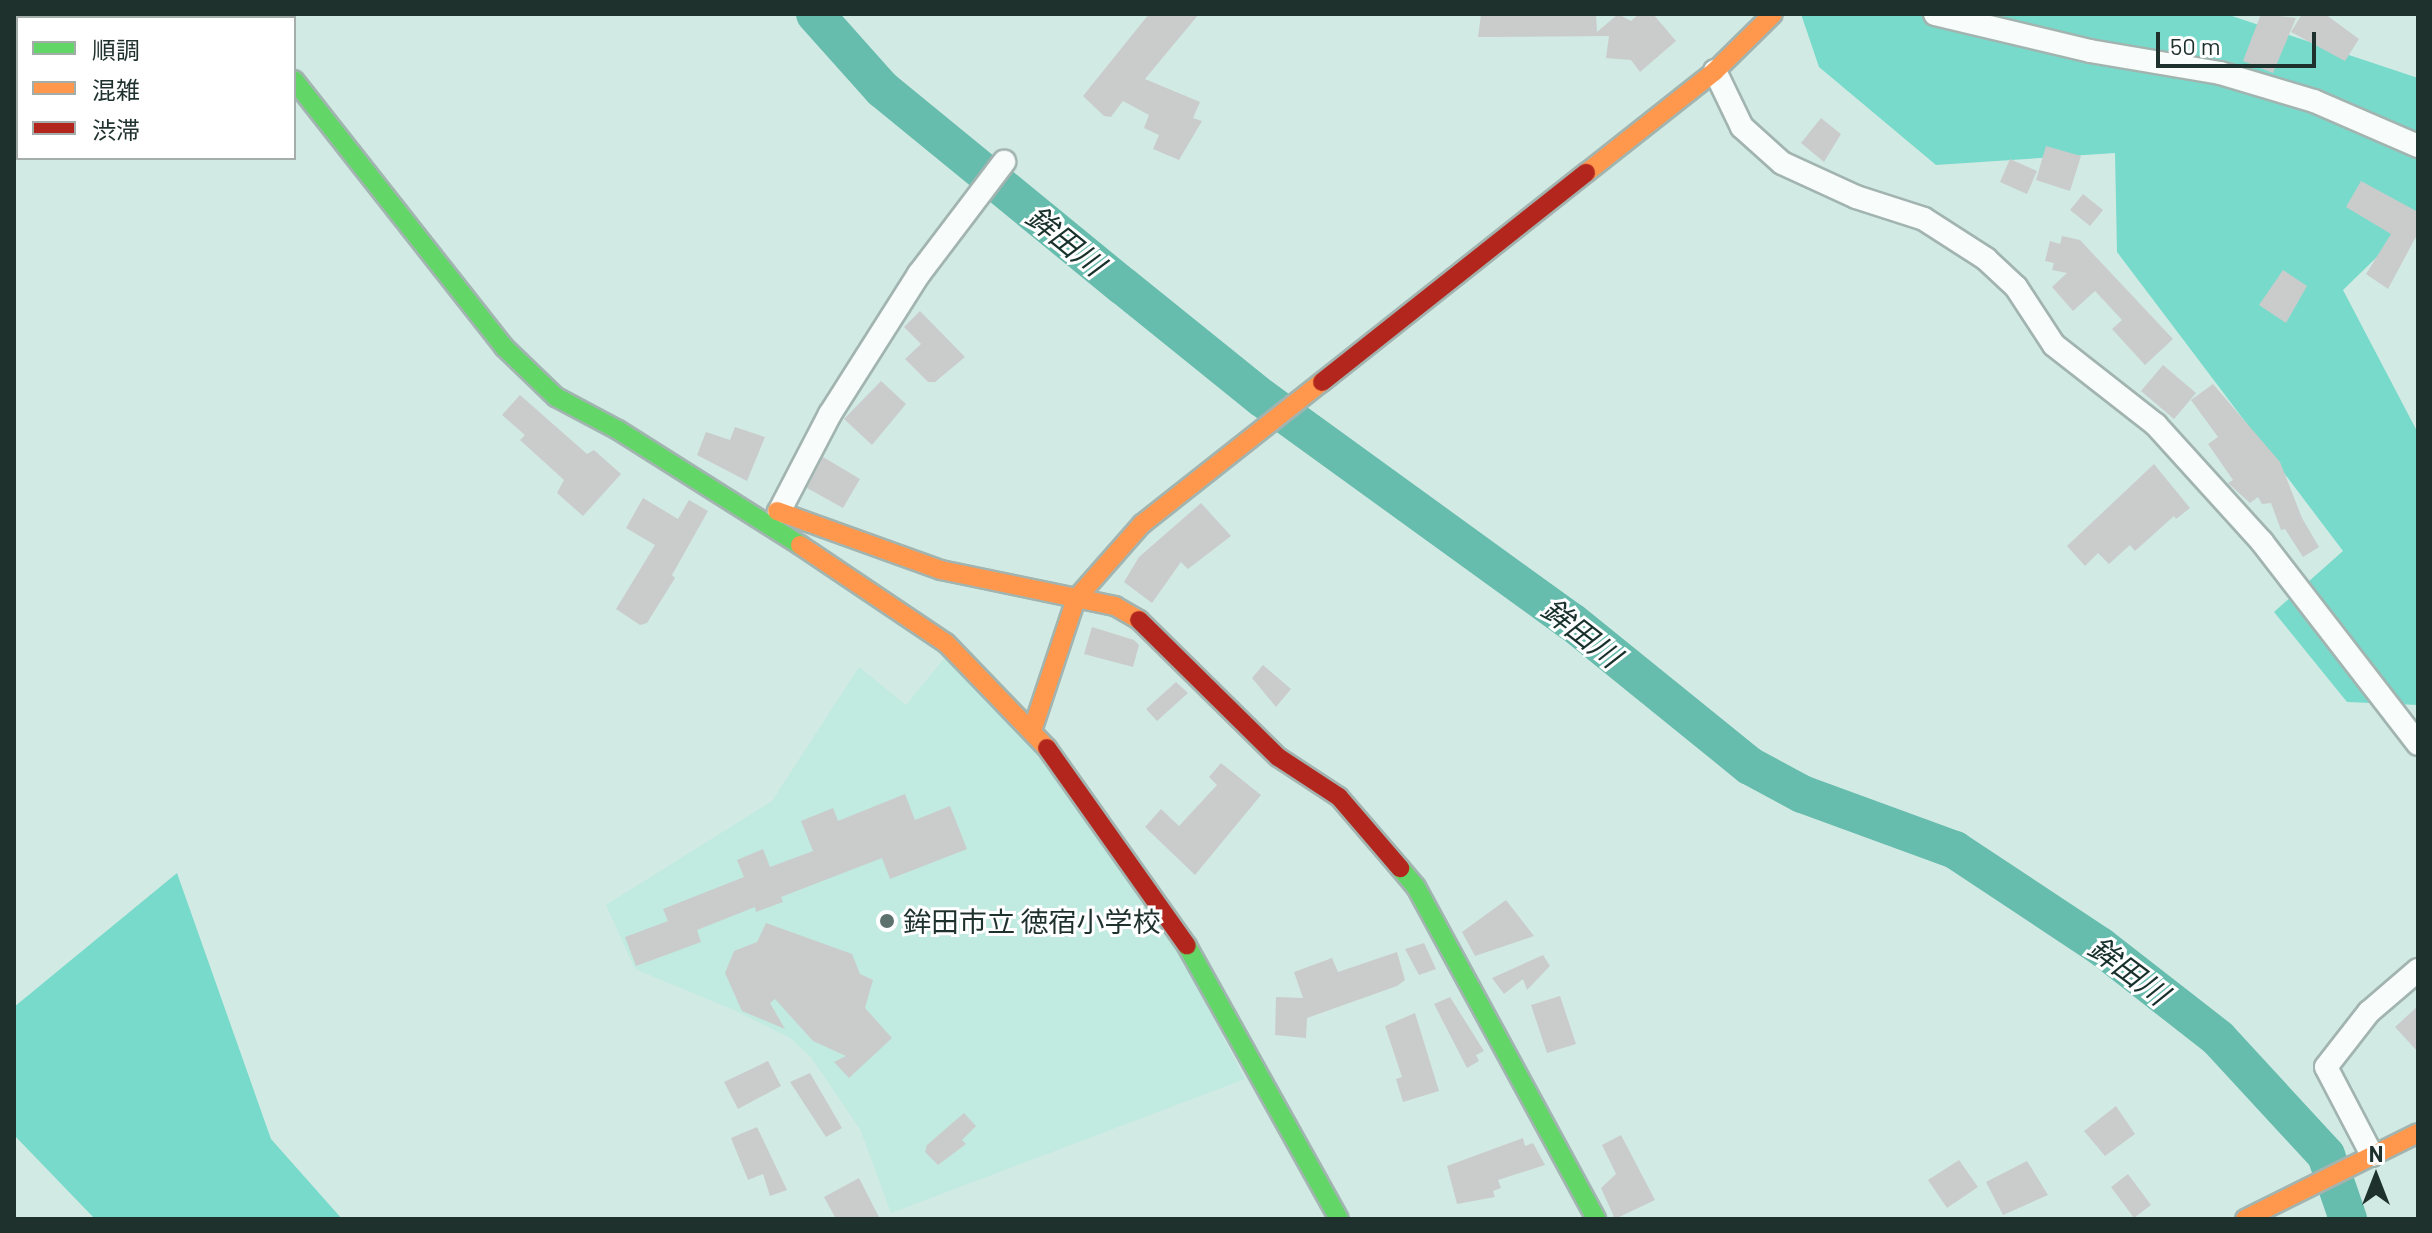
<!DOCTYPE html>
<meta charset="utf-8">
<style>
body{margin:0}
#map{position:relative;width:2432px;height:1233px;overflow:hidden;background:#d2eae4;font-family:Barlow,"Noto Sans JP",sans-serif}
div>[style]{position:absolute}
.built>*{inset:0;background:#c1eae1}
.forest>*{inset:0;background:#78dacb}
.river>*{height:38px;margin:-19px;padding:0 19px;transform-origin:19px;border-radius:19px;background:#66bcad}
.building>*{inset:0;background:#cacccb}
.roads{filter:drop-shadow(2px 0 #a2b4b0) drop-shadow(-2px 0 #a2b4b0) drop-shadow(0 2px #a2b4b0) drop-shadow(0 -2px #a2b4b0)}
.street>*{height:22px;margin:-11px;padding:0 11px;transform-origin:11px;border-radius:11px;background:#f8fcfb}
.fast>*{height:18px;margin:-9px;padding:0 9px;transform-origin:9px;border-radius:9px;background:#63d668}
.slow>*{height:18px;margin:-9px;padding:0 9px;transform-origin:9px;border-radius:9px;background:#ff974d}
.jam>*{height:18px;margin:-9px;padding:0 9px;transform-origin:9px;border-radius:9px;background:#b3261e}
.dots>*{width:22px;height:22px;translate:-50% -50%;box-sizing:border-box;border:4px solid #fff;border-radius:50%}
span{translate:-50% -50%;white-space:nowrap;text-align:center;line-height:1.15;-webkit-text-stroke:6px #fff;paint-order:stroke}
.poi-label{font-size:28px;color:#1f312d}
.left{translate:0 -50%;text-align:left}
.water-label{font-size:30px;color:#19312c;font-style:italic}
.frame{position:absolute;inset:0;border:16px solid #1f312d;pointer-events:none}
.legend{position:absolute;left:16px;top:16px;width:280px;height:144px;box-sizing:border-box;background:#fff;border:2px solid #a5adab;margin:0;padding:10px 14px;list-style:none;font-size:24px;color:#1f312d}
.legend li{display:flex;align-items:center;gap:16px;height:40px}
.legend b{width:40px;border:2px solid #a5adab}
.north{position:absolute;left:2336px;top:1137px;width:80px;height:80px;-webkit-text-stroke:6px #fff;paint-order:stroke;rotate:0deg;font-size:22px;font-weight:700;line-height:32px;text-align:center;color:#1f312d}
.north::after{content:'';display:block;margin:auto;width:28px;height:36px;background:#1f312d;clip-path:polygon(50% 0,100% 100%,50% 72%,0 100%)}
.scale{position:absolute;left:2156px;top:32px;width:160px;height:36px;box-sizing:border-box;border:4px solid #1f312d;border-top:0;padding-left:10px;font-size:24px;line-height:28px;white-space:nowrap;color:#1f312d;-webkit-text-stroke:6px #fff;paint-order:stroke}
</style>
<div id="map">
<div class="built">
<i style="clip-path:polygon(946px 656px,1023px 727px,1171px 938px,1245px 1079px,891px 1213px,860px 1129px,810px 1056px,790px 1038px,736px 1011px,635px 969px,606px 905px,772px 801px,859px 667px,906px 705px)"></i>
</div>
<div class="forest">
<i style="clip-path:polygon(1801px 14px,2226px 14px,2418px 78px,2418px 217px,2343px 290px,2418px 433px,2418px 705px,2347px 702px,2274px 612px,2343px 551px,2117px 252px,2115px 153px,1936px 165px,1819px 67px)"></i>
<i style="clip-path:polygon(177px 873px,271px 1139px,342px 1219px,95px 1219px,14px 1135px,14px 1007px)"></i>
</div>
<div class="river">
<i style="left:815px;top:14px;width:101px;rotate:48.2deg"></i>
<i style="left:882px;top:89px;width:311px;rotate:39.3deg"></i>
<i style="left:1123px;top:286px;width:179px;rotate:38.9deg"></i>
<i style="left:1262px;top:398px;width:382px;rotate:35.9deg"></i>
<i style="left:1572px;top:622px;width:229px;rotate:39deg"></i>
<i style="left:1750px;top:766px;width:59px;rotate:28.3deg"></i>
<i style="left:1802px;top:794px;width:163px;rotate:20.1deg"></i>
<i style="left:1955px;top:850px;width:174px;rotate:33.5deg"></i>
<i style="left:2100px;top:946px;width:150px;rotate:37.9deg"></i>
<i style="left:2218px;top:1038px;width:159px;rotate:47.3deg"></i>
<i style="left:2326px;top:1155px;width:68px;rotate:71deg"></i>
</div>
<div class="building">
<i style="clip-path:polygon(1149px 14px,1199px 14px,1145px 79px,1200px 102px,1193px 118px,1202px 121px,1179px 160px,1153px 149px,1159px 135px,1144px 128px,1149px 115px,1123px 101px,1111px 117px,1104px 116px,1083px 96px)"></i>
<i style="clip-path:polygon(1481px 14px,1596px 14px,1597px 32px,1618px 14px,1631px 21px,1639px 14px,1653px 14px,1676px 41px,1640px 72px,1631px 60px,1606px 58px,1609px 36px,1478px 37px)"></i>
<i style="clip-path:polygon(2261px 14px,2296px 18px,2273px 73px,2243px 61px)"></i>
<i style="clip-path:polygon(2302px 14px,2325px 14px,2359px 39px,2345px 61px,2291px 32px)"></i>
<i style="clip-path:polygon(1821px 118px,1841px 134px,1824px 162px,1801px 143px)"></i>
<i style="clip-path:polygon(2046px 146px,2081px 156px,2070px 191px,2036px 180px)"></i>
<i style="clip-path:polygon(2010px 159px,2037px 171px,2027px 194px,2000px 182px)"></i>
<i style="clip-path:polygon(2361px 181px,2418px 212px,2418px 233px,2388px 289px,2366px 274px,2391px 234px,2346px 207px)"></i>
<i style="clip-path:polygon(2083px 194px,2103px 210px,2090px 226px,2070px 210px)"></i>
<i style="clip-path:polygon(2062px 236px,2080px 240px,2173px 339px,2145px 365px,2112px 329px,2122px 320px,2095px 291px,2073px 311px,2052px 287px,2067px 273px,2052px 270px,2054px 263px,2045px 261px,2050px 241px,2060px 244px)"></i>
<i style="clip-path:polygon(2283px 270px,2307px 286px,2286px 323px,2259px 305px)"></i>
<i style="clip-path:polygon(920px 311px,965px 357px,935px 382px,928px 382px,905px 359px,921px 344px,904px 327px)"></i>
<i style="clip-path:polygon(2163px 365px,2196px 393px,2174px 419px,2141px 391px)"></i>
<i style="clip-path:polygon(881px 381px,906px 404px,872px 445px,844px 419px)"></i>
<i style="clip-path:polygon(2213px 384px,2280px 462px,2302px 518px,2319px 547px,2303px 557px,2285px 529px,2281px 530px,2271px 503px,2262px 504px,2258px 497px,2250px 503px,2228px 483px,2233px 480px,2208px 444px,2218px 437px,2191px 400px)"></i>
<i style="clip-path:polygon(520px 395px,587px 454px,594px 450px,621px 474px,583px 516px,557px 493px,564px 480px,520px 440px,525px 435px,502px 415px)"></i>
<i style="clip-path:polygon(735px 427px,765px 437px,747px 481px,697px 455px,706px 432px,730px 440px)"></i>
<i style="clip-path:polygon(823px 457px,860px 479px,843px 508px,807px 488px)"></i>
<i style="clip-path:polygon(2154px 464px,2190px 508px,2176px 519px,2174px 516px,2135px 551px,2130px 545px,2109px 564px,2098px 553px,2085px 566px,2067px 546px)"></i>
<i style="clip-path:polygon(643px 498px,678px 519px,689px 500px,708px 511px,672px 575px,675px 578px,647px 623px,640px 625px,616px 609px,655px 545px,626px 528px)"></i>
<i style="clip-path:polygon(1201px 503px,1231px 536px,1188px 569px,1181px 562px,1152px 603px,1124px 582px,1139px 557px)"></i>
<i style="clip-path:polygon(1092px 627px,1134px 640px,1139px 645px,1133px 667px,1084px 654px)"></i>
<i style="clip-path:polygon(1263px 665px,1291px 689px,1276px 707px,1252px 678px)"></i>
<i style="clip-path:polygon(1176px 682px,1188px 693px,1157px 721px,1146px 709px)"></i>
<i style="clip-path:polygon(1221px 763px,1261px 795px,1195px 875px,1145px 827px,1161px 809px,1179px 826px,1217px 785px,1209px 777px)"></i>
<i style="clip-path:polygon(905px 794px,915px 820px,950px 806px,967px 849px,890px 879px,882px 858px,781px 897px,783px 902px,756px 912px,755px 907px,697px 930px,701px 942px,636px 966px,625px 937px,668px 921px,663px 909px,744px 877px,737px 860px,763px 849px,770px 867px,813px 851px,801px 821px,833px 808px,838px 821px)"></i>
<i style="clip-path:polygon(1506px 900px,1534px 936px,1475px 956px,1462px 932px)"></i>
<i style="clip-path:polygon(766px 923px,852px 954px,860px 974px,873px 980px,865px 1008px,892px 1038px,849px 1078px,834px 1062px,846px 1056px,813px 1041px,775px 999px,770px 1003px,785px 1029px,742px 1011px,725px 973px,734px 951px,757px 942px)"></i>
<i style="clip-path:polygon(1424px 943px,1436px 969px,1419px 975px,1405px 949px)"></i>
<i style="clip-path:polygon(1397px 952px,1405px 980px,1397px 986px,1307px 1018px,1306px 1038px,1275px 1035px,1276px 997px,1303px 998px,1294px 972px,1332px 958px,1338px 972px)"></i>
<i style="clip-path:polygon(1543px 955px,1550px 966px,1527px 990px,1523px 979px,1504px 994px,1492px 978px)"></i>
<i style="clip-path:polygon(1560px 996px,1576px 1044px,1547px 1053px,1531px 1005px)"></i>
<i style="clip-path:polygon(1450px 997px,1484px 1051px,1476px 1055px,1479px 1061px,1467px 1068px,1434px 1004px)"></i>
<i style="clip-path:polygon(2418px 1006px,2418px 1052px,2395px 1027px)"></i>
<i style="clip-path:polygon(1415px 1013px,1439px 1091px,1403px 1102px,1396px 1079px,1402px 1077px,1385px 1026px)"></i>
<i style="clip-path:polygon(768px 1061px,781px 1086px,738px 1109px,724px 1082px)"></i>
<i style="clip-path:polygon(810px 1073px,842px 1128px,826px 1137px,790px 1082px)"></i>
<i style="clip-path:polygon(2116px 1106px,2135px 1134px,2105px 1156px,2084px 1131px)"></i>
<i style="clip-path:polygon(964px 1113px,976px 1126px,962px 1140px,966px 1144px,938px 1165px,925px 1152px,927px 1145px)"></i>
<i style="clip-path:polygon(757px 1127px,787px 1190px,770px 1196px,763px 1174px,748px 1180px,731px 1138px)"></i>
<i style="clip-path:polygon(1621px 1135px,1655px 1200px,1615px 1219px,1601px 1188px,1616px 1174px,1602px 1145px)"></i>
<i style="clip-path:polygon(1523px 1138px,1525px 1146px,1533px 1143px,1545px 1165px,1498px 1180px,1501px 1188px,1493px 1191px,1495px 1197px,1457px 1204px,1447px 1166px)"></i>
<i style="clip-path:polygon(1959px 1160px,1978px 1187px,1947px 1208px,1928px 1180px)"></i>
<i style="clip-path:polygon(2027px 1161px,2048px 1195px,2003px 1215px,1986px 1182px)"></i>
<i style="clip-path:polygon(2128px 1174px,2151px 1205px,2134px 1218px,2111px 1187px)"></i>
<i style="clip-path:polygon(859px 1178px,880px 1219px,836px 1219px,824px 1197px)"></i>
</div>
<div class="roads">
<div class="street">
<i style="left:1935px;top:14px;width:159px;rotate:13.4deg"></i>
<i style="left:2090px;top:51px;width:132px;rotate:9.6deg"></i>
<i style="left:2220px;top:73px;width:98px;rotate:16.6deg"></i>
<i style="left:2314px;top:101px;width:113px;rotate:23.4deg"></i>
<i style="left:1715px;top:71px;width:62px;rotate:64.3deg"></i>
<i style="left:1742px;top:127px;width:54px;rotate:42deg"></i>
<i style="left:1782px;top:163px;width:81px;rotate:24.7deg"></i>
<i style="left:1856px;top:197px;width:71px;rotate:17.9deg"></i>
<i style="left:1924px;top:219px;width:74px;rotate:32.8deg"></i>
<i style="left:1986px;top:259px;width:41px;rotate:43deg"></i>
<i style="left:2016px;top:287px;width:69px;rotate:56.8deg"></i>
<i style="left:2054px;top:345px;width:130px;rotate:38.1deg"></i>
<i style="left:2156px;top:425px;width:158px;rotate:47.8deg"></i>
<i style="left:2262px;top:542px;width:255px;rotate:52.3deg"></i>
<i style="left:779px;top:512px;width:110px;rotate:-62.5deg"></i>
<i style="left:830px;top:414px;width:166px;rotate:-57.6deg"></i>
<i style="left:919px;top:274px;width:141px;rotate:-52.8deg"></i>
<i style="left:2372px;top:1155px;width:99px;rotate:-117.6deg"></i>
<i style="left:2326px;top:1067px;width:70px;rotate:-52deg"></i>
<i style="left:2369px;top:1012px;width:65px;rotate:-40.6deg"></i>
</div>
<div class="fast">
<i style="left:294px;top:80px;width:340px;rotate:51.8deg"></i>
<i style="left:504px;top:347px;width:72px;rotate:43.9deg"></i>
<i style="left:556px;top:397px;width:70px;rotate:28deg"></i>
<i style="left:618px;top:430px;width:215px;rotate:32.3deg"></i>
<i style="left:1400px;top:868px;width:25px;rotate:50deg"></i>
<i style="left:1416px;top:887px;width:378px;rotate:61.5deg"></i>
<i style="left:1187px;top:946px;width:312px;rotate:60.9deg"></i>
</div>
<div class="slow">
<i style="left:1586px;top:173px;width:164px;rotate:-38.3deg"></i>
<i style="left:1715px;top:71px;width:81px;rotate:-44.5deg"></i>
<i style="left:777px;top:511px;width:174px;rotate:19.8deg"></i>
<i style="left:941px;top:570px;width:178px;rotate:11.7deg"></i>
<i style="left:1115px;top:606px;width:28px;rotate:30deg"></i>
<i style="left:800px;top:545px;width:176px;rotate:33.9deg"></i>
<i style="left:946px;top:643px;width:146px;rotate:46.1deg"></i>
<i style="left:1033px;top:728px;width:136px;rotate:-71.6deg"></i>
<i style="left:1076px;top:599px;width:100px;rotate:-48.7deg"></i>
<i style="left:1142px;top:524px;width:229px;rotate:-38.3deg"></i>
<i style="left:2245px;top:1219px;width:193px;rotate:-26.4deg"></i>
</div>
<div class="jam">
<i style="left:243px;top:14px;width:5px;rotate:53deg"></i>
<i style="left:1322px;top:382px;width:337px;rotate:-38.4deg"></i>
<i style="left:1139px;top:620px;width:195px;rotate:44.6deg"></i>
<i style="left:1278px;top:757px;width:73px;rotate:33.3deg"></i>
<i style="left:1339px;top:797px;width:94px;rotate:49.3deg"></i>
<i style="left:1047px;top:748px;width:242px;rotate:54.7deg"></i>
</div>
</div>
<div class="dots">
<i style="left:887px;top:921px;background:#5e726d"></i>
</div>
<div class="poi-label">
<span class="left" style="left:903px;top:921px">鉾田市立 徳宿小学校</span>
</div>
<div class="water-label">
<span style="left:1066px;top:240px;rotate:39deg">鉾田川</span>
<span style="left:1582px;top:632px;rotate:38deg">鉾田川</span>
<span style="left:2129px;top:970px;rotate:37deg">鉾田川</span>
</div>
<div class="frame"></div>
<ul class="legend">
<li><b style="height:10px;background:#63d668"></b>順調</li>
<li><b style="height:10px;background:#ff974d"></b>混雑</li>
<li><b style="height:10px;background:#b3261e"></b>渋滞</li>
</ul>
<div class="north">N</div>
<div class="scale">50 m</div>
</div>
